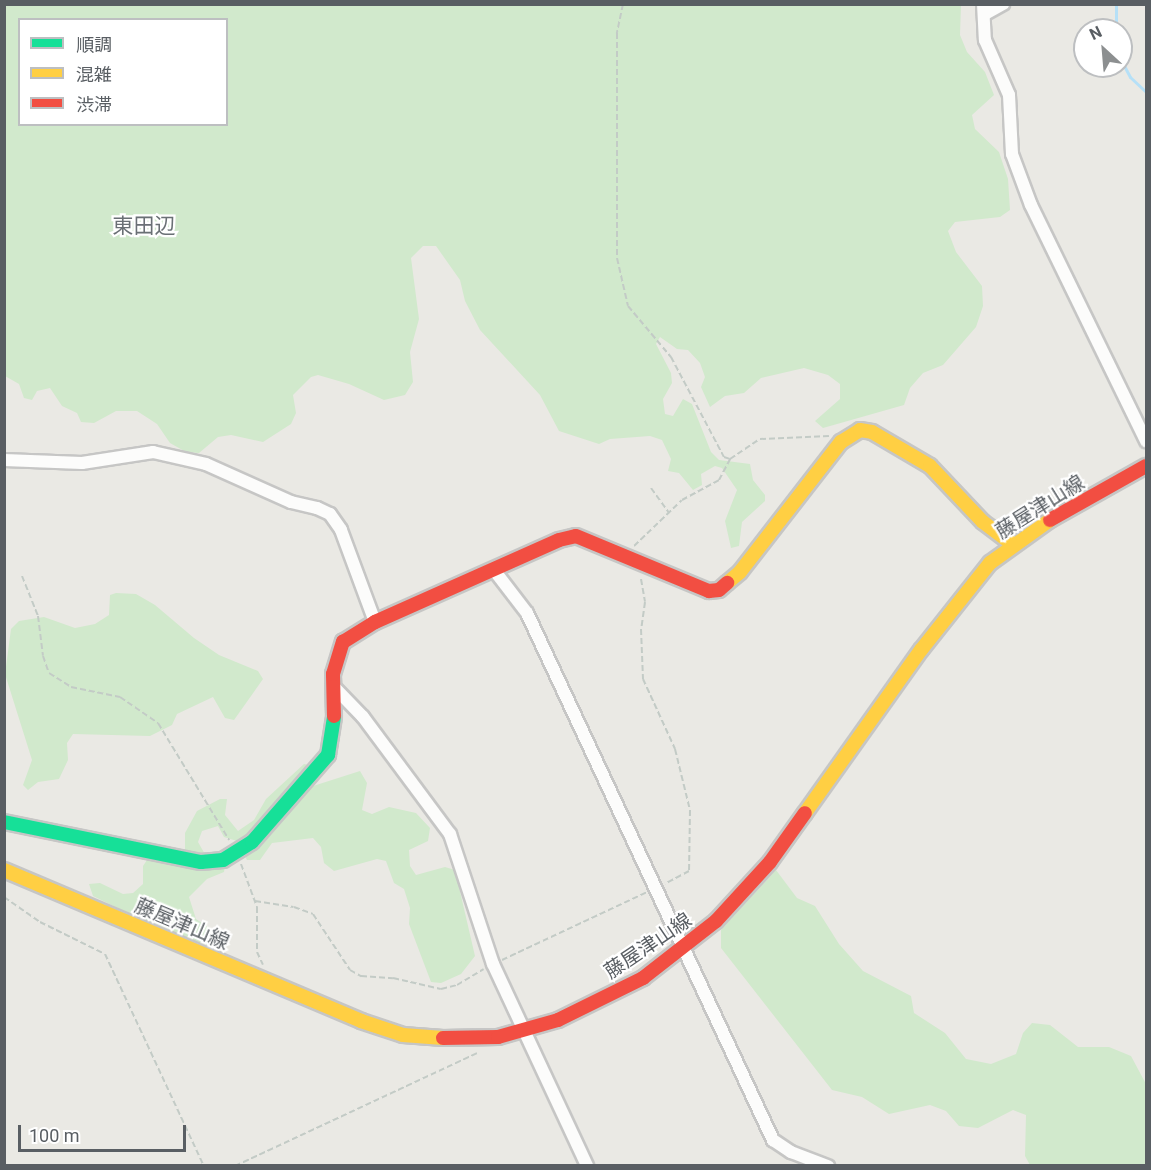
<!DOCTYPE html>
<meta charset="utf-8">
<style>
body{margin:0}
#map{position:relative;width:1151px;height:1170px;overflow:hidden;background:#eae9e4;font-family:Roboto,"Noto Sans JP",sans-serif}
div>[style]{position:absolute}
.green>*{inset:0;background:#d1e9cc}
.stream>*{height:3px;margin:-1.5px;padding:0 1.5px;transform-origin:1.5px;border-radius:1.5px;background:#b6e0f7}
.path>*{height:2px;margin-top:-1px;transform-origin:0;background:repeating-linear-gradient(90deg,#c3cbc6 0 6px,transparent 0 9px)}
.roads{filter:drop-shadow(2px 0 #c6c6c5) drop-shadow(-2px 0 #c6c6c5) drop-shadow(0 2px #c6c6c5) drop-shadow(0 -2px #c6c6c5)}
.street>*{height:12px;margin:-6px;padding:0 6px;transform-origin:6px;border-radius:6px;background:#fcfcfb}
.fast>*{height:14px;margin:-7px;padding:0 7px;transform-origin:7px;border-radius:7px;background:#16e098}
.slow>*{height:14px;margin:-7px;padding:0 7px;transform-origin:7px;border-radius:7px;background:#ffcf43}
.jam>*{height:14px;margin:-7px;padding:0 7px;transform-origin:7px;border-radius:7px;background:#f24e42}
span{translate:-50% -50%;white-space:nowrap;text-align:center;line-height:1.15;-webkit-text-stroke:4.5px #fff;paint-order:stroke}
.street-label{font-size:20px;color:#595e63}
.neighbourhood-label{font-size:21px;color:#6a7075}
.frame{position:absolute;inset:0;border:6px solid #595e63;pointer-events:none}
.legend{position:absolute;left:18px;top:18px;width:210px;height:108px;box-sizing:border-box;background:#fff;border:2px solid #bdbfc1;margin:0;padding:8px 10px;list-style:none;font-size:18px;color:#595e63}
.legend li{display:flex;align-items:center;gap:12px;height:30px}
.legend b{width:30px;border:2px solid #bdbfc1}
.north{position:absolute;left:1073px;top:18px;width:60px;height:60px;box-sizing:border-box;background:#fff;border:2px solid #bdbfc1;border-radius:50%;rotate:334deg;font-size:16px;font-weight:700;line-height:24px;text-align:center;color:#595e63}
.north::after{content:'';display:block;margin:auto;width:21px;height:27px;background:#8c8f90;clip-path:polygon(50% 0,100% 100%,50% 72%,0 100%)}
.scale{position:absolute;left:18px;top:1125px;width:168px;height:27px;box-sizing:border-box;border:3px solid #595e63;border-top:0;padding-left:8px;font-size:18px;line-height:21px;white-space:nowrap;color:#595e63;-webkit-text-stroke:4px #fff;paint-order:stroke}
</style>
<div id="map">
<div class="green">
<i style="clip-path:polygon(evenodd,4px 5px,961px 5px,960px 35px,967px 52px,985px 72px,994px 95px,972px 115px,975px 129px,999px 152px,1008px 179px,1010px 210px,1000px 217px,955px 222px,948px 231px,956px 252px,982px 286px,983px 306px,976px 327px,943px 365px,923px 373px,910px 388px,904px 405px,823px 428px,815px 421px,840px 399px,840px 384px,828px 375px,804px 368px,761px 378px,744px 393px,725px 396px,710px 407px,701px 387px,705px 377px,700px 363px,688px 350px,677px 349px,660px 337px,656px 344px,671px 373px,672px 383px,663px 399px,665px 414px,673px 416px,683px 399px,692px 404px,711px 452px,719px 460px,750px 464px,753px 480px,765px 495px,765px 501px,742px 522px,739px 546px,731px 548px,725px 521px,737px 490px,722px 468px,715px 466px,701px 474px,702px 485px,693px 490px,679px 473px,668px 471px,671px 459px,662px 440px,650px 436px,610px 439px,599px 444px,559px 431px,540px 395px,480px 330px,465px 301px,460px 280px,436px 246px,423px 246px,411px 258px,419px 319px,410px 352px,413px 382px,405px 395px,384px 400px,349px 384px,318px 375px,311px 377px,293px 395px,296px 413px,291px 424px,263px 442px,231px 435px,218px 437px,199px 453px,186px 452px,170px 443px,157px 424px,137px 411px,116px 411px,94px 423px,81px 422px,77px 413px,62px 406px,50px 388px,37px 391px,32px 400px,24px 398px,19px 384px,5px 376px,4px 5px,20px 20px,226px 20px,226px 124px,20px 124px,20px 20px)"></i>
<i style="clip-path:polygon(116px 593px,136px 594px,155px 605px,194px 638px,219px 655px,258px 671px,263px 679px,234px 720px,225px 718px,213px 697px,177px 714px,172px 725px,150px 736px,73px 734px,67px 743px,68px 760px,59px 779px,38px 782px,28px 790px,23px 785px,32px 760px,5px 674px,11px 629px,19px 621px,44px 617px,75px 628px,95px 624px,109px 615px,110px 595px)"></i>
<i style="clip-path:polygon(304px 764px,309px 765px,310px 787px,360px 771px,367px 783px,362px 810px,372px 814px,389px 807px,416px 813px,430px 828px,428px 841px,409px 850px,410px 866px,416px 875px,445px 867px,455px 870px,475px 956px,461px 974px,441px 983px,431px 982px,409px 924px,410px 908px,404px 889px,394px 883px,386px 861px,377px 859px,334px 871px,324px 863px,321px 847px,313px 838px,272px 843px,260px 860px,247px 860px,237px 841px,224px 837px,218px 826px,202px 831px,198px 842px,210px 863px,225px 865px,224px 872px,207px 879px,189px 897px,196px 919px,212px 930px,217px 939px,210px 946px,167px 932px,93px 896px,89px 884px,100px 883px,123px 894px,133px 893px,143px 884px,143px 866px,149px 857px,185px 853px,185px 833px,197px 811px,220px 799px,227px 799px,225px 815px,238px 831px,254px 820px,266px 799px)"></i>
<i style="clip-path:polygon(776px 870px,797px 898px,815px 906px,839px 944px,863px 971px,911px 996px,914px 1013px,945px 1033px,966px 1059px,991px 1064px,1016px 1054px,1023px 1033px,1032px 1023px,1050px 1025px,1078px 1047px,1109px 1047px,1131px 1056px,1146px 1084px,1146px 1165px,1030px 1165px,1025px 1156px,1026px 1115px,1013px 1110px,978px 1128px,959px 1126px,946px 1111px,930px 1105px,889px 1114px,862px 1097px,832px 1090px,721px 948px,721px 930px)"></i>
</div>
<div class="stream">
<i style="left:1116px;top:30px;width:26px;rotate:-90deg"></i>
<i style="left:1121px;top:60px;width:19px;rotate:62deg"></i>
<i style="left:1130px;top:77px;width:22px;rotate:43deg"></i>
<i style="left:1146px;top:284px;width:12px;rotate:90deg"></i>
</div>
<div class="path">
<i style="left:623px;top:4px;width:30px;rotate:102deg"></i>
<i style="left:617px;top:33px;width:225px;rotate:90deg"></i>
<i style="left:617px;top:258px;width:49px;rotate:77.1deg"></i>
<i style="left:628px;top:306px;width:67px;rotate:49.9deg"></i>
<i style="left:671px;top:357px;width:113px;rotate:62.1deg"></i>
<i style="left:724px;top:457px;width:6px;rotate:18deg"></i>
<i style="left:730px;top:459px;width:36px;rotate:-34deg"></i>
<i style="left:760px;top:439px;width:69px;rotate:-2.5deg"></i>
<i style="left:651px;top:488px;width:31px;rotate:54deg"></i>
<i style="left:634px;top:546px;width:66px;rotate:-43.8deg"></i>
<i style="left:682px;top:500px;width:42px;rotate:-28.4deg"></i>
<i style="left:719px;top:480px;width:24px;rotate:-62deg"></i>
<i style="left:22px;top:576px;width:43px;rotate:68.2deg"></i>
<i style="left:38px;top:616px;width:40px;rotate:82.9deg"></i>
<i style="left:43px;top:656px;width:18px;rotate:71deg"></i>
<i style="left:49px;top:673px;width:26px;rotate:32deg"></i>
<i style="left:71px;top:687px;width:50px;rotate:11.5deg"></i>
<i style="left:120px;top:697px;width:46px;rotate:34.4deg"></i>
<i style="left:158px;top:723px;width:137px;rotate:58.7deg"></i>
<i style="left:641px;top:579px;width:23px;rotate:80deg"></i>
<i style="left:645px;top:602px;width:27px;rotate:98deg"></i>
<i style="left:641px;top:629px;width:50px;rotate:87.7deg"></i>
<i style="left:643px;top:679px;width:77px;rotate:65.4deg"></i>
<i style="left:675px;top:749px;width:63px;rotate:76.2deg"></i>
<i style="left:690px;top:810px;width:61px;rotate:90.9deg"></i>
<i style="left:689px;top:871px;width:27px;rotate:152deg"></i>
<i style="left:241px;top:864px;width:46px;rotate:69.6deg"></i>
<i style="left:257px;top:907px;width:45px;rotate:90deg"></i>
<i style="left:257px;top:952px;width:14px;rotate:65deg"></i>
<i style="left:4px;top:897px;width:44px;rotate:34.8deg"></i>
<i style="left:40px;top:922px;width:72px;rotate:26.2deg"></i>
<i style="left:105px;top:954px;width:234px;rotate:65deg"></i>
<i style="left:255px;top:901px;width:39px;rotate:9deg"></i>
<i style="left:294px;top:907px;width:20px;rotate:20deg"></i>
<i style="left:313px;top:914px;width:67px;rotate:56.5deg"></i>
<i style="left:350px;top:970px;width:13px;rotate:29deg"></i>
<i style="left:361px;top:976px;width:32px;rotate:4deg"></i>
<i style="left:393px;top:978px;width:49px;rotate:12.9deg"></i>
<i style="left:441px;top:989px;width:16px;rotate:-14deg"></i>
<i style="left:457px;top:985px;width:31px;rotate:-31deg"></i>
<i style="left:502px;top:960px;width:160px;rotate:-25.1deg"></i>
<i style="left:235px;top:1166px;width:267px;rotate:-25deg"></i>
</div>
<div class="roads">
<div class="street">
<i style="left:983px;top:4px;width:36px;rotate:87deg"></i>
<i style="left:985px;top:40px;width:60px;rotate:66.4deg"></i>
<i style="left:1009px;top:95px;width:59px;rotate:87.1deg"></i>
<i style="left:1012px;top:154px;width:54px;rotate:69.6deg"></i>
<i style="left:1031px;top:205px;width:263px;rotate:64deg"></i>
<i style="left:985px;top:14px;width:21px;rotate:-29deg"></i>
<i style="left:4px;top:460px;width:78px;rotate:2.2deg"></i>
<i style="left:82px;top:463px;width:72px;rotate:-8.8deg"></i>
<i style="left:153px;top:452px;width:54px;rotate:12.8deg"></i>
<i style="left:206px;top:464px;width:93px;rotate:24.1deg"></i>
<i style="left:291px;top:502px;width:27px;rotate:13deg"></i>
<i style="left:317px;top:508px;width:14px;rotate:25deg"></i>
<i style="left:330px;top:514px;width:19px;rotate:55deg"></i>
<i style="left:341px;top:530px;width:98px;rotate:69.7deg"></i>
<i style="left:494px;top:570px;width:54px;rotate:52.5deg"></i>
<i style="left:527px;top:613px;width:582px;rotate:64.98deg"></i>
<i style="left:773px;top:1140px;width:22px;rotate:34deg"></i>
<i style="left:791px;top:1152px;width:40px;rotate:21deg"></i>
<i style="left:335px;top:688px;width:40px;rotate:46deg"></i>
<i style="left:363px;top:717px;width:146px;rotate:53.4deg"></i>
<i style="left:450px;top:834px;width:137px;rotate:71.7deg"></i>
<i style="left:493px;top:964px;width:223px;rotate:65deg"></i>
</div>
<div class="fast">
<i style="left:4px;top:822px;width:201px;rotate:11.5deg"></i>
<i style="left:201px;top:862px;width:22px;rotate:-5deg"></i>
<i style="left:223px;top:860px;width:34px;rotate:-32deg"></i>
<i style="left:252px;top:842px;width:116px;rotate:-48.9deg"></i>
<i style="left:328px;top:755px;width:39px;rotate:-81deg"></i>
</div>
<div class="slow">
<i style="left:727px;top:583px;width:17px;rotate:-40deg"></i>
<i style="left:740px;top:572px;width:165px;rotate:-52.2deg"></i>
<i style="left:841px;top:442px;width:22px;rotate:-32deg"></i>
<i style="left:860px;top:430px;width:12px;rotate:9deg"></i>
<i style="left:872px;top:432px;width:67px;rotate:30.4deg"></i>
<i style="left:930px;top:466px;width:77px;rotate:46.6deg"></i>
<i style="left:983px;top:522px;width:36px;rotate:37deg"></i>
<i style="left:805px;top:813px;width:200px;rotate:-54.6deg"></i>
<i style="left:921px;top:650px;width:111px;rotate:-51.6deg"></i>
<i style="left:990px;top:563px;width:74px;rotate:-35.6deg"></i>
<i style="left:4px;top:870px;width:388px;rotate:22.9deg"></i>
<i style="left:361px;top:1021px;width:44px;rotate:18.4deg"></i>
<i style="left:403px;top:1035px;width:40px;rotate:4.3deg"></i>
</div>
<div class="jam">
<i style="left:1050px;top:520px;width:110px;rotate:-29.4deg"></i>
<i style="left:334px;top:716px;width:42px;rotate:-91.4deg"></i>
<i style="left:333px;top:674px;width:34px;rotate:-73deg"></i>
<i style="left:343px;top:642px;width:38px;rotate:-32deg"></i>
<i style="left:375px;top:622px;width:201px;rotate:-24deg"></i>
<i style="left:559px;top:540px;width:17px;rotate:-13deg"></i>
<i style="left:576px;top:536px;width:144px;rotate:22.5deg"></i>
<i style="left:709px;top:591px;width:10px;rotate:-6deg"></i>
<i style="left:719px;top:590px;width:11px;rotate:-41deg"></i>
<i style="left:443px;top:1038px;width:55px;rotate:-1deg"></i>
<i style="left:498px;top:1037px;width:62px;rotate:-15.8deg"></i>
<i style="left:558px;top:1020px;width:95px;rotate:-26.3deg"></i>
<i style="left:643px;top:978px;width:93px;rotate:-38deg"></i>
<i style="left:716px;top:921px;width:80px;rotate:-47.5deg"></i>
<i style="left:770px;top:862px;width:60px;rotate:-54.5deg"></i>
</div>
</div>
<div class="street-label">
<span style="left:1040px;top:507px;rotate:-32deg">藤屋津山線</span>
<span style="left:182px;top:924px;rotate:23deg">藤屋津山線</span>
<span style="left:648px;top:946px;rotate:-34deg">藤屋津山線</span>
</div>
<div class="neighbourhood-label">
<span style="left:144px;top:226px">東田辺</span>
</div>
<div class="frame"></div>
<ul class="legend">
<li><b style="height:8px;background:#16e098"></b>順調</li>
<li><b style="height:8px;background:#ffcf43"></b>混雑</li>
<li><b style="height:8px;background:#f24e42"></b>渋滞</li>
</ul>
<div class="north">N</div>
<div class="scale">100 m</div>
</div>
